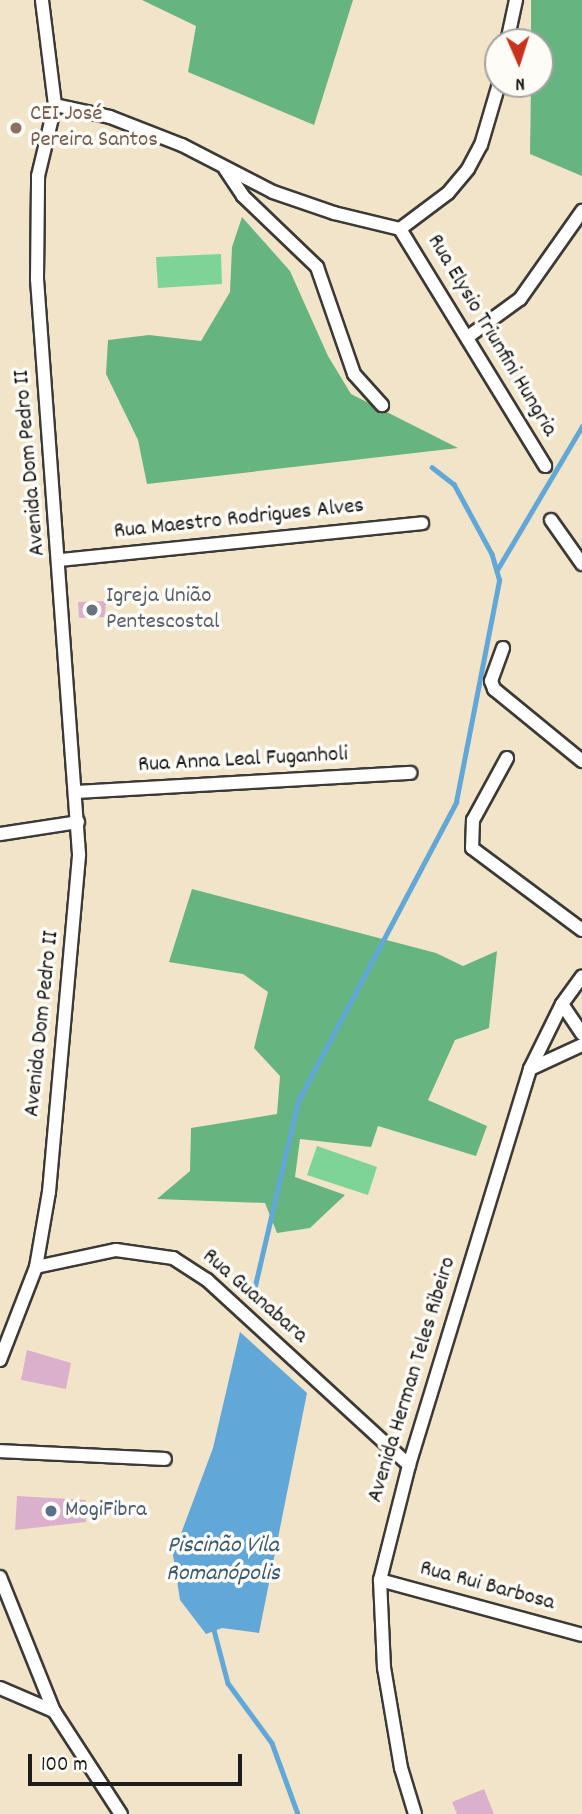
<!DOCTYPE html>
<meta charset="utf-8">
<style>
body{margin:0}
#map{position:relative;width:582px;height:1814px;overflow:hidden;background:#f2e4c9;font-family:Dekko,sans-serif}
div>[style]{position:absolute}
.green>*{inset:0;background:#7ed397}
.forest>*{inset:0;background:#66b580}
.water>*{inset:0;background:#61a7d7}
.stream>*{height:4.5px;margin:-2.25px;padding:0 2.25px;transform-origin:2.25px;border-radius:2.25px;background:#61a7d7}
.building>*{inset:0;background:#dbb0cc}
.roads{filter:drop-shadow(2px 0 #3c3a36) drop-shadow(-2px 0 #3c3a36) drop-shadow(0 2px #3c3a36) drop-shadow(0 -2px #3c3a36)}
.minor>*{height:12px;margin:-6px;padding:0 6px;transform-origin:6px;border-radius:6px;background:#fff}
.dots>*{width:19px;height:19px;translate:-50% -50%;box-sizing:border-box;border:4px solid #fdfcf7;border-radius:50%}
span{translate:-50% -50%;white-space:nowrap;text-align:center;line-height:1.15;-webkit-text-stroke:7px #fdfcf7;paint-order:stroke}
.education-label{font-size:23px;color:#785e54}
.left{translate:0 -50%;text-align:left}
.street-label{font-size:23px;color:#1c1c1c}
.worship-label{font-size:23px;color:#5b616d}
.service-label{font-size:23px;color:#4e5e75}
.water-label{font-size:24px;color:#3b5b70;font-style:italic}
.north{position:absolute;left:484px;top:28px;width:70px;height:70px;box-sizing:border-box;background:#fdfcf7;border:2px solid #a3a29f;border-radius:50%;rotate:177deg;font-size:19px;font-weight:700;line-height:28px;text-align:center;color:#1c1c1c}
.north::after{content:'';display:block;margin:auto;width:24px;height:32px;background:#c8321e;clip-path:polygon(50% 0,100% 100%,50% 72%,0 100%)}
.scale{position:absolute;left:28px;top:1754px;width:214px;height:32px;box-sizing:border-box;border:4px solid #1c1c1c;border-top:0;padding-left:9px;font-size:21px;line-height:24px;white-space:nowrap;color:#1c1c1c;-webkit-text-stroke:5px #fdfcf7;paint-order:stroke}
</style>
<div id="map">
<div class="green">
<i style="clip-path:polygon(221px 254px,222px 284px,158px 288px,156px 257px)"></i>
<i style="clip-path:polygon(317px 1146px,377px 1167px,368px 1195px,307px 1175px)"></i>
</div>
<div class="forest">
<i style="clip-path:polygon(142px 0,353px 0,314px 125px,188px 72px,196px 26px)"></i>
<i style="clip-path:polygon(531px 0,582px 0,582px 176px,530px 154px,531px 84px,540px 84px,540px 42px,531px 42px)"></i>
<i style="clip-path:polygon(242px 217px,290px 271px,328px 356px,351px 394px,458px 448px,147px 484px,138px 440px,106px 374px,108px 340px,149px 335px,201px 341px,230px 292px,232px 247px)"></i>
<i style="clip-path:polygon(192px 889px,436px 953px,463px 966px,497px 951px,489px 1028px,455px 1040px,428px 1100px,487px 1126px,476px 1156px,378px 1126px,371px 1147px,300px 1139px,295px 1177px,345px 1195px,310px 1228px,277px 1233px,265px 1203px,157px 1199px,190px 1171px,191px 1128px,277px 1114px,280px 1076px,254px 1048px,268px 992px,243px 974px,169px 962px)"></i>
</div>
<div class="water">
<i style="clip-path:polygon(240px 1332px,307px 1393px,259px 1633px,222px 1628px,206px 1634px,180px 1600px,173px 1555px,213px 1448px)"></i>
</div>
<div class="stream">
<i style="left:497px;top:570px;width:167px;rotate:-59.4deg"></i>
<i style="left:254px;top:1290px;width:194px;rotate:-76.9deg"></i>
<i style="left:298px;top:1101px;width:338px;rotate:-62.1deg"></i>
<i style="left:456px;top:802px;width:226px;rotate:-79deg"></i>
<i style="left:499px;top:580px;width:26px;rotate:-106deg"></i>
<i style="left:492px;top:555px;width:80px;rotate:-118.5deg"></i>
<i style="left:454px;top:485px;width:28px;rotate:-142deg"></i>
<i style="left:213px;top:1626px;width:59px;rotate:75.3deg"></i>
<i style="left:228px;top:1683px;width:74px;rotate:53.7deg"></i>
<i style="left:272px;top:1743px;width:76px;rotate:69.9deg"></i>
</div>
<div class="building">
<i style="clip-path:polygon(106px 601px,105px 617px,79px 618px,78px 602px)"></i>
<i style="clip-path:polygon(27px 1350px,71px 1363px,66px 1389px,21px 1380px)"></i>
<i style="clip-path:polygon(17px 1496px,86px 1500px,86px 1522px,15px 1530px)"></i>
<i style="clip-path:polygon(484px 1789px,494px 1814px,457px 1814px,452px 1802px)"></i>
</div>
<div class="roads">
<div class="minor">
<i style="left:507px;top:42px;width:43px;rotate:-77.9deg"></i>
<i style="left:55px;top:105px;width:56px;rotate:12.3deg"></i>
<i style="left:110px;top:117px;width:77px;rotate:21.3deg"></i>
<i style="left:182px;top:145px;width:102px;rotate:27.3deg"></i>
<i style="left:273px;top:192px;width:65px;rotate:19deg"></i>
<i style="left:334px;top:213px;width:68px;rotate:13.6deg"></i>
<i style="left:400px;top:229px;width:60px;rotate:-36.9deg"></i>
<i style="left:448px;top:193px;width:31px;rotate:-50deg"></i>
<i style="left:468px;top:169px;width:27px;rotate:-62deg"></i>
<i style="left:481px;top:145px;width:64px;rotate:-73.6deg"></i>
<i style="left:225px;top:169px;width:32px;rotate:56deg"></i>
<i style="left:243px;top:196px;width:103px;rotate:43.8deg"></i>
<i style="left:317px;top:267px;width:113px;rotate:70.9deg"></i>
<i style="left:354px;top:374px;width:42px;rotate:47.9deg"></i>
<i style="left:400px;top:229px;width:278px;rotate:58.5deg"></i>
<i style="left:469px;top:336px;width:63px;rotate:-36deg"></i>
<i style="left:520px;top:299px;width:108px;rotate:-54.8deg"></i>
<i style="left:551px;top:520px;width:54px;rotate:54.8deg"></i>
<i style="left:60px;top:560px;width:364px;rotate:-5.8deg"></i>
<i style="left:503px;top:648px;width:35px;rotate:110deg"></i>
<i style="left:491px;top:681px;width:9px;rotate:69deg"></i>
<i style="left:494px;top:689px;width:114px;rotate:39.3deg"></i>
<i style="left:507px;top:758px;width:71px;rotate:118.7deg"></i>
<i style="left:473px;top:820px;width:28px;rotate:92deg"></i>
<i style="left:472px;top:848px;width:137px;rotate:36.7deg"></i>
<i style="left:78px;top:792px;width:333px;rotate:-3.3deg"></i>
<i style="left:0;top:834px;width:79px;rotate:-8.7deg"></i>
<i style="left:562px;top:1004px;width:36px;rotate:56deg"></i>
<i style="left:530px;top:1069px;width:57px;rotate:-24.8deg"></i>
<i style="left:36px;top:1267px;width:82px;rotate:-12deg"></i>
<i style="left:116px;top:1250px;width:58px;rotate:8deg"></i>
<i style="left:173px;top:1258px;width:40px;rotate:32.9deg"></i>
<i style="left:207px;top:1280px;width:274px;rotate:42.5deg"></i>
<i style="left:0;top:1360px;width:100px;rotate:-68.8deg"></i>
<i style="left:36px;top:1267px;width:76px;rotate:-80.2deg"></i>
<i style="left:49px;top:1192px;width:339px;rotate:-84.9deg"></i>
<i style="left:79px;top:854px;width:577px;rotate:-94.18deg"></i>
<i style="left:37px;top:279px;width:103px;rotate:-89.4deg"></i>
<i style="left:38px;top:176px;width:73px;rotate:-76.5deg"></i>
<i style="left:55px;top:105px;width:106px;rotate:-97.1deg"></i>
<i style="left:0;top:1451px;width:165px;rotate:2.8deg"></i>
<i style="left:0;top:1577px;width:144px;rotate:68.1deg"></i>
<i style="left:54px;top:1711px;width:123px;rotate:57deg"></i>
<i style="left:380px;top:1580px;width:209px;rotate:15.2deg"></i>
<i style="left:0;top:1688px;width:59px;rotate:23.1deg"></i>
<i style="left:415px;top:1814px;width:48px;rotate:-106.9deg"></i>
<i style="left:401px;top:1768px;width:101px;rotate:-99.6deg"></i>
<i style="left:384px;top:1668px;width:88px;rotate:-92.6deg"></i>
<i style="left:380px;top:1580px;width:119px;rotate:-75.8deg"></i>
<i style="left:409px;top:1465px;width:414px;rotate:-73deg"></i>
<i style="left:530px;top:1069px;width:72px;rotate:-63.8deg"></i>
<i style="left:562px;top:1004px;width:34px;rotate:-54deg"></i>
</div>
</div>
<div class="dots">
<i style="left:16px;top:128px;background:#8d6e63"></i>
<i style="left:92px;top:610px;background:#6b7280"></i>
<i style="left:51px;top:1511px;background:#5c6f8a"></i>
</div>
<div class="education-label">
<span class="left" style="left:30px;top:128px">CEI José<br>Pereira Santos</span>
</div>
<div class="street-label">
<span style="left:491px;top:336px;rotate:59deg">Rua Elysio Triunfini Hungria</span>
<span style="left:31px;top:463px;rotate:-95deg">Avenida Dom Pedro II</span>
<span style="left:239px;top:520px;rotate:-6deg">Rua Maestro Rodrigues Alves</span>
<span style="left:243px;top:761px;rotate:-3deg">Rua Anna Leal Fuganholi</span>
<span style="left:43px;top:1024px;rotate:-84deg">Avenida Dom Pedro II</span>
<span style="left:254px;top:1297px;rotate:41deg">Rua Guanabara</span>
<span style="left:413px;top:1380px;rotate:-73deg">Avenida Herman Teles Ribeiro</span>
<span style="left:487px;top:1587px;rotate:15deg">Rua Rui Barbosa</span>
</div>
<div class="worship-label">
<span class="left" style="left:106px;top:610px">Igreja União<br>Pentescostal</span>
</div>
<div class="service-label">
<span class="left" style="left:65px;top:1511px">MogiFibra</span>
</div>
<div class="water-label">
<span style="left:223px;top:1561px">Piscinão Vila<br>Romanópolis</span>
</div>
<div class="north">N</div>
<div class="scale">100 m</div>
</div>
